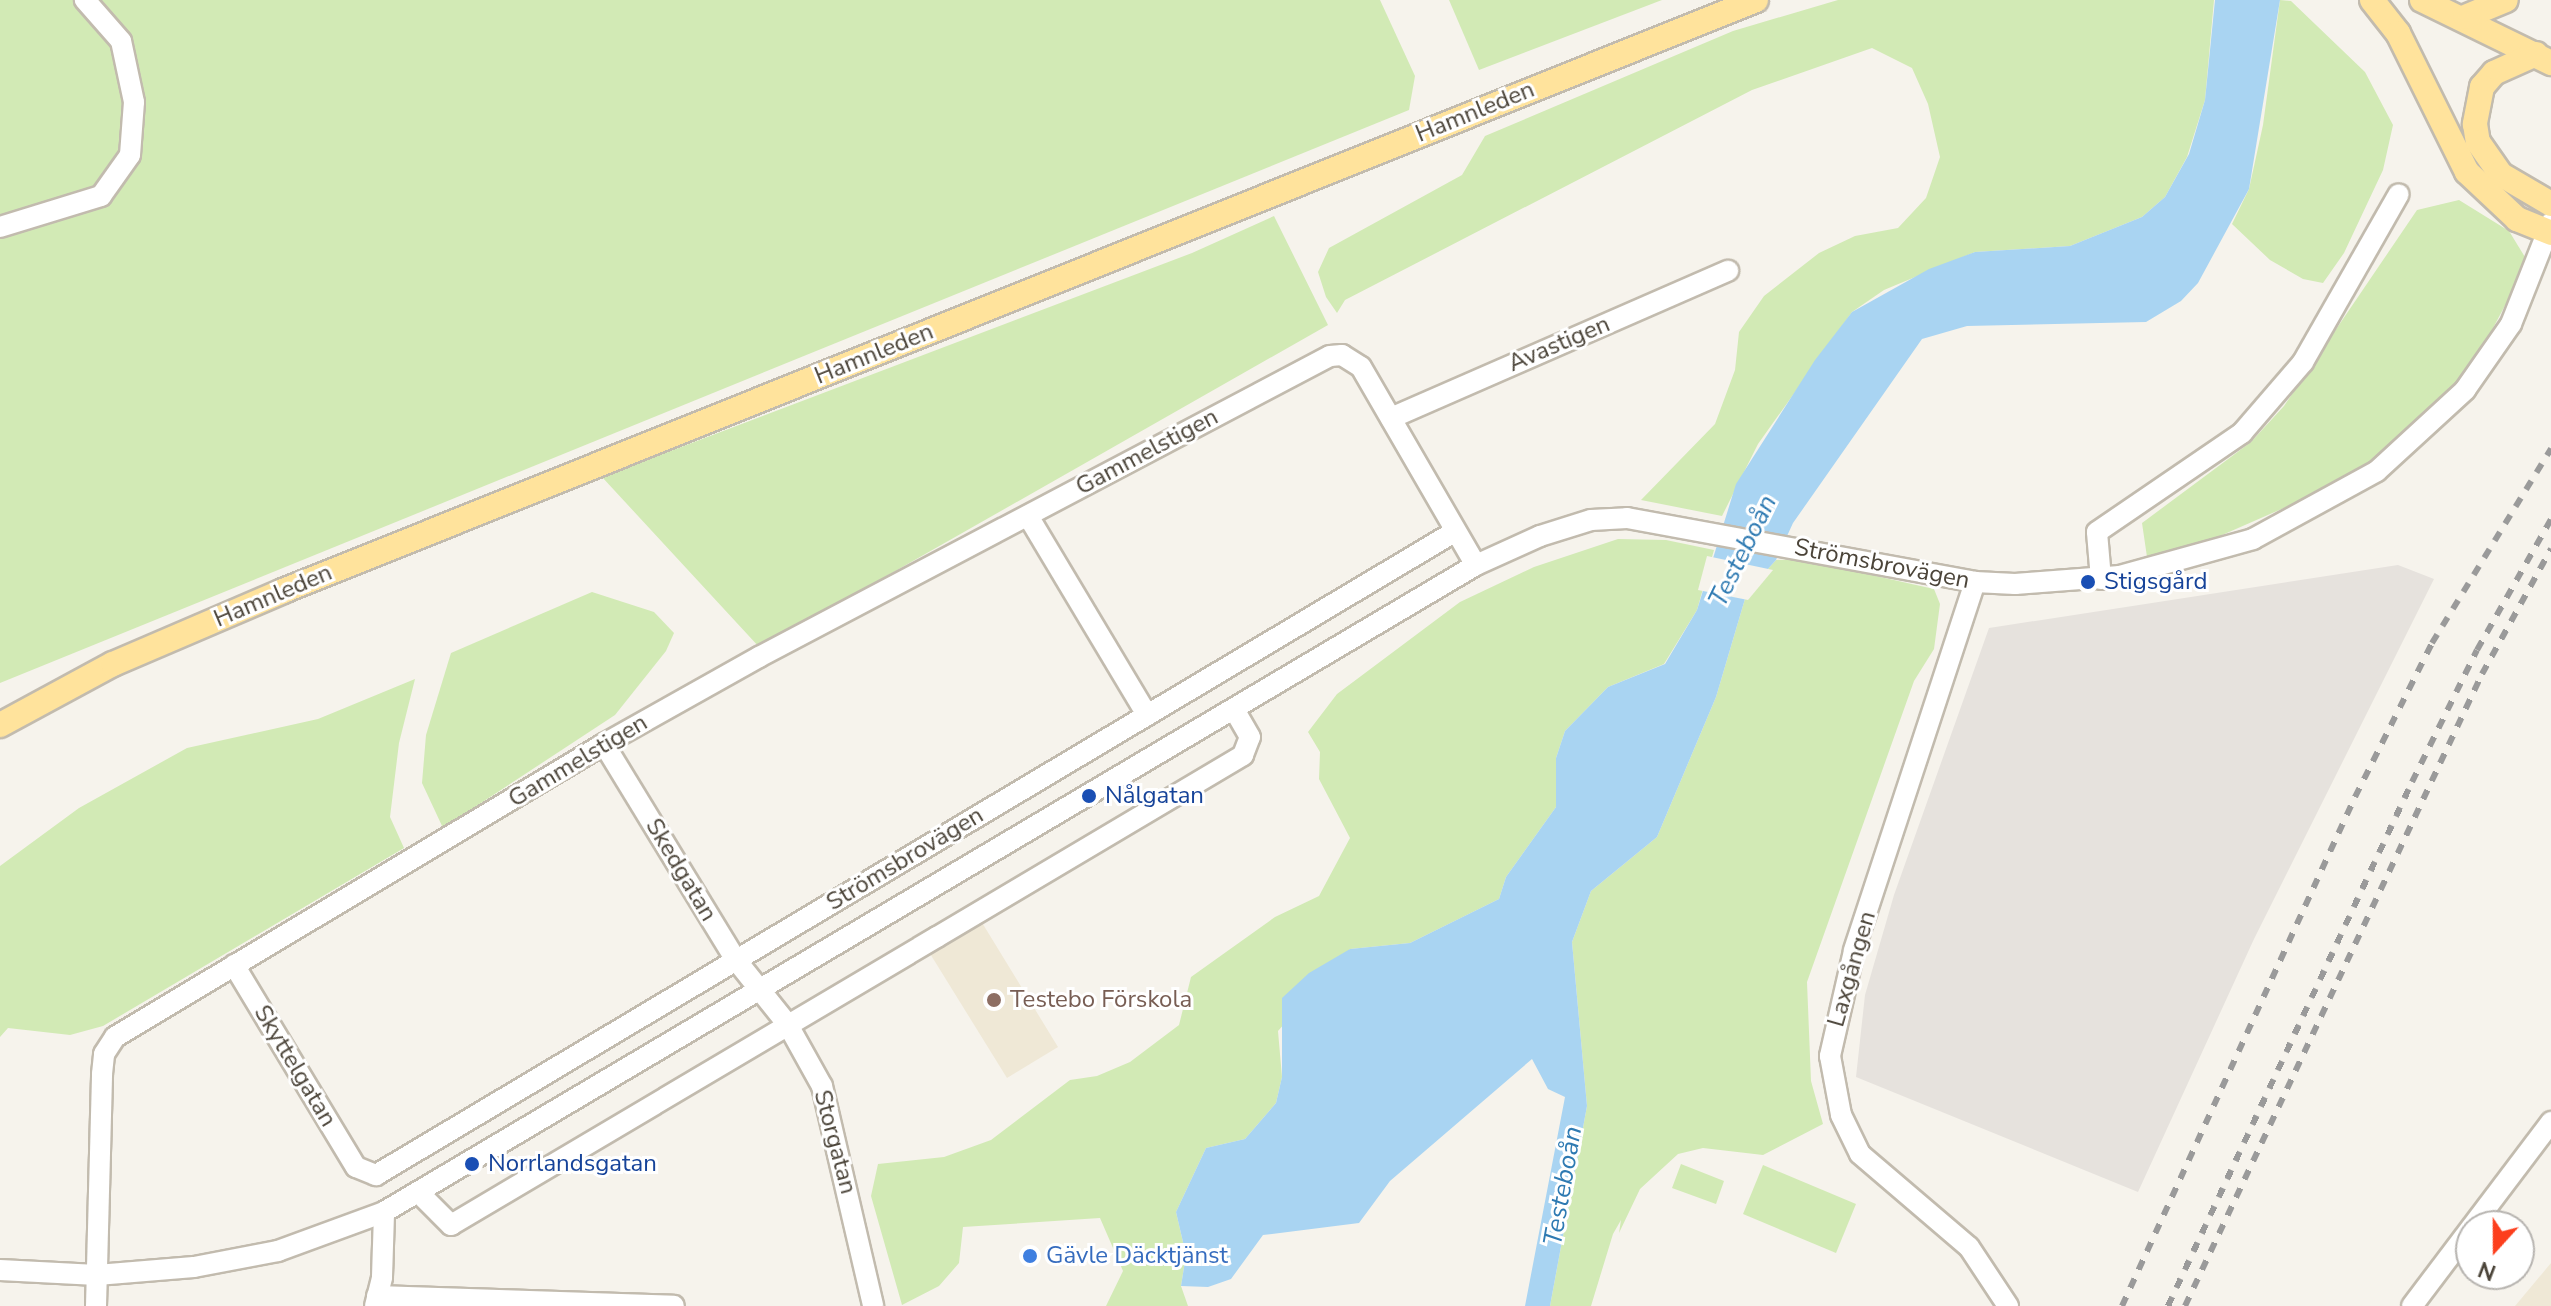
<!DOCTYPE html>
<meta charset="utf-8">
<style>
body{margin:0}
#map{position:relative;width:2551px;height:1306px;overflow:hidden;background:#f6f3ec;font-family:"Nunito Sans",sans-serif}
div>[style]{position:absolute}
.industrial>*{inset:0;background:#e6e2dd}
.education>*{inset:0;background:#efe8d6}
.green>*{inset:0;background:#d2eab5}
.water>*{inset:0;background:#a9d4f2}
.pier>*{inset:0;background:#f6f3ec}
.roads{filter:drop-shadow(2px 0 #c2bbae) drop-shadow(-2px 0 #c2bbae) drop-shadow(0 2px #c2bbae) drop-shadow(0 -2px #c2bbae)}
.minor>*{height:20px;margin:-10px;padding:0 10px;transform-origin:10px;border-radius:10px;background:#fff}
.major>*{height:24px;margin:-12px;padding:0 12px;transform-origin:12px;border-radius:12px;background:#ffe39c}
.rail>*{height:6px;margin-top:-3px;transform-origin:0;background:repeating-linear-gradient(90deg,#9a9a9a 0 10px,transparent 0 20px)}
.dots>*{width:22px;height:22px;translate:-50% -50%;box-sizing:border-box;border:4px solid #fff;border-radius:50%}
span{translate:-50% -50%;white-space:nowrap;text-align:center;line-height:1.15;-webkit-text-stroke:6px #fff;paint-order:stroke}
.street-label{font-size:24px;color:#4b4439}
.transit-label{font-size:24px;color:#164399}
.left{translate:0 -50%;text-align:left}
.education-label{font-size:24px;color:#785e54}
.shop-label{font-size:24px;color:#366cbe}
.water-label{font-size:26px;color:#2e7ab2;font-style:italic}
.north{position:absolute;left:2455px;top:1210px;width:80px;height:80px;box-sizing:border-box;background:#fff;border:2px solid #b7b4b0;border-radius:50%;rotate:201deg;font-size:22px;font-weight:700;line-height:32px;text-align:center;color:#4b4439}
.north::after{content:'';display:block;margin:auto;width:28px;height:36px;background:#fc3f1d;clip-path:polygon(50% 0,100% 100%,50% 72%,0 100%)}
</style>
<div id="map">
<div class="industrial">
<i style="clip-path:polygon(2398px 565px,2434px 579px,2254px 939px,2138px 1192px,1856px 1077px,1865px 995px,1894px 895px,1989px 628px)"></i>
</div>
<div class="education">
<i style="clip-path:polygon(981px 921px,1058px 1047px,1007px 1078px,929px 952px)"></i>
<i style="clip-path:polygon(2551px 1263px,2551px 1306px,2515px 1306px)"></i>
</div>
<div class="green">
<i style="clip-path:polygon(0 0,1380px 0,1415px 76px,1409px 110px,0 683px)"></i>
<i style="clip-path:polygon(1449px 0,1662px 0,1479px 70px)"></i>
<i style="clip-path:polygon(1838px 0,2214px 0,2205px 100px,2187px 157px,2165px 197px,2142px 217px,2070px 246px,1975px 252px,1884px 290px,1852px 312px,1758px 444px,1722px 516px,1641px 500px,1715px 424px,1735px 370px,1739px 332px,1764px 296px,1819px 253px,1855px 236px,1898px 228px,1926px 198px,1940px 157px,1928px 104px,1912px 68px,1872px 48px,1752px 90px,1345px 300px,1337px 313px,1326px 297px,1318px 272px,1329px 248px,1462px 175px,1485px 136px,1733px 31px)"></i>
<i style="clip-path:polygon(2280px 0,2291px 1px,2365px 72px,2393px 125px,2383px 170px,2344px 253px,2323px 283px,2303px 279px,2270px 260px,2232px 224px,2249px 189px,2263px 125px)"></i>
<i style="clip-path:polygon(2459px 200px,2509px 231px,2528px 262px,2474px 364px,2447px 397px,2410px 437px,2318px 493px,2204px 543px,2147px 557px,2142px 523px,2251px 442px,2284px 406px,2417px 210px)"></i>
<i style="clip-path:polygon(1274px 216px,1328px 325px,760px 648px,602px 477px,1192px 253px)"></i>
<i style="clip-path:polygon(1618px 539px,1666px 540px,1714px 550px,1697px 610px,1664px 664px,1608px 687px,1565px 731px,1556px 758px,1556px 807px,1506px 877px,1499px 899px,1410px 943px,1350px 949px,1278px 1031px,1282px 1077px,1276px 1103px,1245px 1139px,1206px 1148px,1176px 1212px,1186px 1255px,1181px 1286px,1188px 1306px,1106px 1306px,1123px 1271px,1100px 1218px,963px 1227px,959px 1263px,939px 1286px,902px 1305px,871px 1196px,878px 1164px,944px 1157px,991px 1140px,1070px 1080px,1097px 1076px,1130px 1062px,1179px 1025px,1191px 977px,1275px 917px,1319px 896px,1350px 838px,1319px 779px,1320px 752px,1308px 732px,1337px 694px,1460px 602px,1534px 567px)"></i>
<i style="clip-path:polygon(1800px 559px,1934px 589px,1940px 604px,1934px 649px,1914px 681px,1807px 982px,1811px 1081px,1823px 1124px,1763px 1155px,1703px 1148px,1678px 1154px,1640px 1189px,1619px 1233px,1621px 1220px,1613px 1234px,1591px 1306px,1550px 1306px,1587px 1106px,1572px 942px,1591px 891px,1657px 837px,1716px 697px,1747px 592px,1776px 560px)"></i>
<i style="clip-path:polygon(592px 592px,654px 612px,674px 633px,666px 651px,615px 715px,443px 828px,422px 783px,426px 735px,451px 653px)"></i>
<i style="clip-path:polygon(415px 679px,399px 743px,390px 817px,404px 848px,103px 1026px,70px 1035px,8px 1028px,0 1037px,0 866px,79px 808px,187px 748px,318px 719px)"></i>
<i style="clip-path:polygon(1681px 1164px,1724px 1181px,1716px 1204px,1672px 1188px)"></i>
<i style="clip-path:polygon(1763px 1165px,1856px 1204px,1836px 1253px,1743px 1214px)"></i>
</div>
<div class="water">
<i style="clip-path:polygon(2215px 0,2280px 0,2249px 189px,2198px 283px,2181px 301px,2146px 322px,1967px 326px,1922px 339px,1793px 523px,1776px 560px,1747px 592px,1716px 697px,1657px 837px,1591px 891px,1572px 942px,1587px 1106px,1550px 1306px,1525px 1306px,1565px 1097px,1548px 1089px,1532px 1059px,1390px 1181px,1359px 1223px,1263px 1235px,1231px 1279px,1208px 1287px,1181px 1286px,1186px 1255px,1176px 1212px,1206px 1148px,1245px 1139px,1276px 1103px,1282px 1077px,1282px 998px,1309px 973px,1350px 949px,1410px 943px,1499px 899px,1506px 877px,1556px 807px,1556px 758px,1565px 731px,1608px 687px,1665px 664px,1697px 610px,1736px 484px,1815px 360px,1852px 312px,1929px 269px,1975px 252px,2070px 246px,2142px 217px,2165px 197px,2189px 154px,2205px 100px)"></i>
</div>
<div class="pier">
<i style="clip-path:polygon(1707px 556px,1773px 570px,1748px 600px,1698px 590px)"></i>
</div>
<div class="roads">
<div class="minor">
<i style="left:0;top:227px;width:106px;rotate:-17.1deg"></i>
<i style="left:101px;top:196px;width:50px;rotate:-54.7deg"></i>
<i style="left:130px;top:155px;width:53px;rotate:-85.7deg"></i>
<i style="left:134px;top:102px;width:62px;rotate:-102deg"></i>
<i style="left:121px;top:41px;width:55px;rotate:-131.3deg"></i>
<i style="left:1391px;top:418px;width:368px;rotate:-23.6deg"></i>
<i style="left:1028px;top:516px;width:232px;rotate:59.1deg"></i>
<i style="left:2101px;top:579px;width:47px;rotate:-94.9deg"></i>
<i style="left:2097px;top:532px;width:176px;rotate:-34.3deg"></i>
<i style="left:2242px;top:433px;width:94px;rotate:-49.3deg"></i>
<i style="left:2303px;top:362px;width:193px;rotate:-60.3deg"></i>
<i style="left:1975px;top:582px;width:388px;rotate:108.2deg"></i>
<i style="left:1854px;top:951px;width:108px;rotate:102.9deg"></i>
<i style="left:1830px;top:1056px;width:60px;rotate:79.4deg"></i>
<i style="left:1841px;top:1115px;width:43px;rotate:64deg"></i>
<i style="left:1860px;top:1154px;width:143px;rotate:40.5deg"></i>
<i style="left:1969px;top:1247px;width:71px;rotate:56.5deg"></i>
<i style="left:604px;top:744px;width:253px;rotate:58.6deg"></i>
<i style="left:736px;top:960px;width:83px;rotate:51.3deg"></i>
<i style="left:788px;top:1025px;width:70px;rotate:60.9deg"></i>
<i style="left:822px;top:1086px;width:226px;rotate:76.9deg"></i>
<i style="left:234px;top:965px;width:236px;rotate:58.9deg"></i>
<i style="left:356px;top:1167px;width:22px;rotate:22deg"></i>
<i style="left:376px;top:1175px;width:1257px;rotate:-30.81deg"></i>
<i style="left:420px;top:1194px;width:44px;rotate:45deg"></i>
<i style="left:451px;top:1225px;width:565px;rotate:-30.65deg"></i>
<i style="left:937px;top:937px;width:356px;rotate:-30.7deg"></i>
<i style="left:1243px;top:755px;width:19px;rotate:-69deg"></i>
<i style="left:1250px;top:737px;width:32px;rotate:-120deg"></i>
<i style="left:0;top:1270px;width:97px;rotate:3deg"></i>
<i style="left:97px;top:1275px;width:97px;rotate:-4.7deg"></i>
<i style="left:194px;top:1267px;width:86px;rotate:-10.8deg"></i>
<i style="left:278px;top:1251px;width:113px;rotate:-20.2deg"></i>
<i style="left:384px;top:1212px;width:1269px;rotate:-30.65deg"></i>
<i style="left:1476px;top:565px;width:70px;rotate:-24.4deg"></i>
<i style="left:1540px;top:536px;width:53px;rotate:-17.4deg"></i>
<i style="left:1591px;top:520px;width:36px;rotate:-3deg"></i>
<i style="left:1627px;top:518px;width:354px;rotate:10.4deg"></i>
<i style="left:1975px;top:582px;width:40px;rotate:2.9deg"></i>
<i style="left:2015px;top:584px;width:105px;rotate:-4.4deg"></i>
<i style="left:2120px;top:576px;width:138px;rotate:-15.5deg"></i>
<i style="left:2253px;top:539px;width:141px;rotate:-28.7deg"></i>
<i style="left:2377px;top:471px;width:120px;rotate:-42.6deg"></i>
<i style="left:2465px;top:390px;width:80px;rotate:-55.1deg"></i>
<i style="left:2511px;top:324px;width:109px;rotate:-68.4deg"></i>
<i style="left:377px;top:1296px;width:297px;rotate:1.9deg"></i>
<i style="left:96px;top:1306px;width:232px;rotate:-88.5deg"></i>
<i style="left:102px;top:1074px;width:20px;rotate:-84deg"></i>
<i style="left:104px;top:1054px;width:20px;rotate:-57deg"></i>
<i style="left:115px;top:1037px;width:570px;rotate:-30.93deg"></i>
<i style="left:604px;top:744px;width:178px;rotate:-29.3deg"></i>
<i style="left:759px;top:657px;width:645px;rotate:-27.8deg"></i>
<i style="left:1330px;top:356px;width:12px;rotate:-5deg"></i>
<i style="left:1342px;top:355px;width:22px;rotate:32deg"></i>
<i style="left:1361px;top:367px;width:229px;rotate:59.9deg"></i>
<i style="left:375px;top:1306px;width:30px;rotate:-76deg"></i>
<i style="left:382px;top:1277px;width:65px;rotate:-88.2deg"></i>
<i style="left:2412px;top:1306px;width:231px;rotate:-52.9deg"></i>
</div>
<div class="major">
<i style="left:2372px;top:0;width:42px;rotate:51.8deg"></i>
<i style="left:2398px;top:33px;width:155px;rotate:63.6deg"></i>
<i style="left:2467px;top:172px;width:69px;rotate:43.2deg"></i>
<i style="left:2517px;top:219px;width:37px;rotate:22deg"></i>
<i style="left:2422px;top:0;width:144px;rotate:26deg"></i>
<i style="left:2465px;top:17px;width:44px;rotate:-22.5deg"></i>
<i style="left:2536px;top:54px;width:46px;rotate:155.7deg"></i>
<i style="left:2494px;top:73px;width:18px;rotate:131deg"></i>
<i style="left:2482px;top:87px;width:38px;rotate:101deg"></i>
<i style="left:2475px;top:124px;width:18px;rotate:81deg"></i>
<i style="left:2478px;top:142px;width:39px;rotate:55deg"></i>
<i style="left:2500px;top:174px;width:59px;rotate:30.5deg"></i>
<i style="left:0;top:725px;width:128px;rotate:-28.4deg"></i>
<i style="left:113px;top:664px;width:185px;rotate:-23.2deg"></i>
<i style="left:283px;top:591px;width:1587px;rotate:-21.86deg"></i>
</div>
</div>
<div class="rail">
<i style="left:2122px;top:1306px;width:560px;rotate:-65.4deg"></i>
<i style="left:2355px;top:797px;width:172px;rotate:-63.4deg"></i>
<i style="left:2432px;top:643px;width:228px;rotate:-58.5deg"></i>
<i style="left:2168px;top:1306px;width:578px;rotate:-65.03deg"></i>
<i style="left:2412px;top:782px;width:147px;rotate:-63.8deg"></i>
<i style="left:2477px;top:650px;width:150px;rotate:-60.5deg"></i>
<i style="left:2185px;top:1306px;width:698px;rotate:-64.83deg"></i>
<i style="left:2482px;top:674px;width:143px;rotate:-61.1deg"></i>
</div>
<div class="dots">
<i style="left:2088px;top:582px;background:#1a4fb4"></i>
<i style="left:1089px;top:796px;background:#1a4fb4"></i>
<i style="left:994px;top:1000px;background:#8d6e63"></i>
<i style="left:472px;top:1164px;background:#1a4fb4"></i>
<i style="left:1030px;top:1256px;background:#3f7fe0"></i>
</div>
<div class="street-label">
<span style="left:1475px;top:112px;rotate:-22deg">Hamnleden</span>
<span style="left:1559px;top:344px;rotate:-23deg">Avastigen</span>
<span style="left:874px;top:354px;rotate:-22deg">Hamnleden</span>
<span style="left:1147px;top:452px;rotate:-28deg">Gammelstigen</span>
<span style="left:1882px;top:564px;rotate:11deg">Strömsbrovägen</span>
<span style="left:273px;top:596px;rotate:-23deg">Hamnleden</span>
<span style="left:578px;top:761px;rotate:-31deg">Gammelstigen</span>
<span style="left:905px;top:859px;rotate:-31deg">Strömsbrovägen</span>
<span style="left:681px;top:870px;rotate:59deg">Skedgatan</span>
<span style="left:1852px;top:969px;rotate:-74deg">Laxgången</span>
<span style="left:295px;top:1066px;rotate:59deg">Skyttelgatan</span>
<span style="left:835px;top:1142px;rotate:75deg">Storgatan</span>
</div>
<div class="transit-label">
<span class="left" style="left:2104px;top:582px">Stigsgård</span>
<span class="left" style="left:1105px;top:796px">Nålgatan</span>
<span class="left" style="left:488px;top:1164px">Norrlandsgatan</span>
</div>
<div class="education-label">
<span class="left" style="left:1010px;top:1000px">Testebo Förskola</span>
</div>
<div class="shop-label">
<span class="left" style="left:1046px;top:1256px">Gävle Däcktjänst</span>
</div>
<div class="water-label">
<span style="left:1743px;top:551px;rotate:-64deg">Testeboån</span>
<span style="left:1563px;top:1186px;rotate:-80deg">Testeboån</span>
</div>
<div class="north">N</div>
</div>
